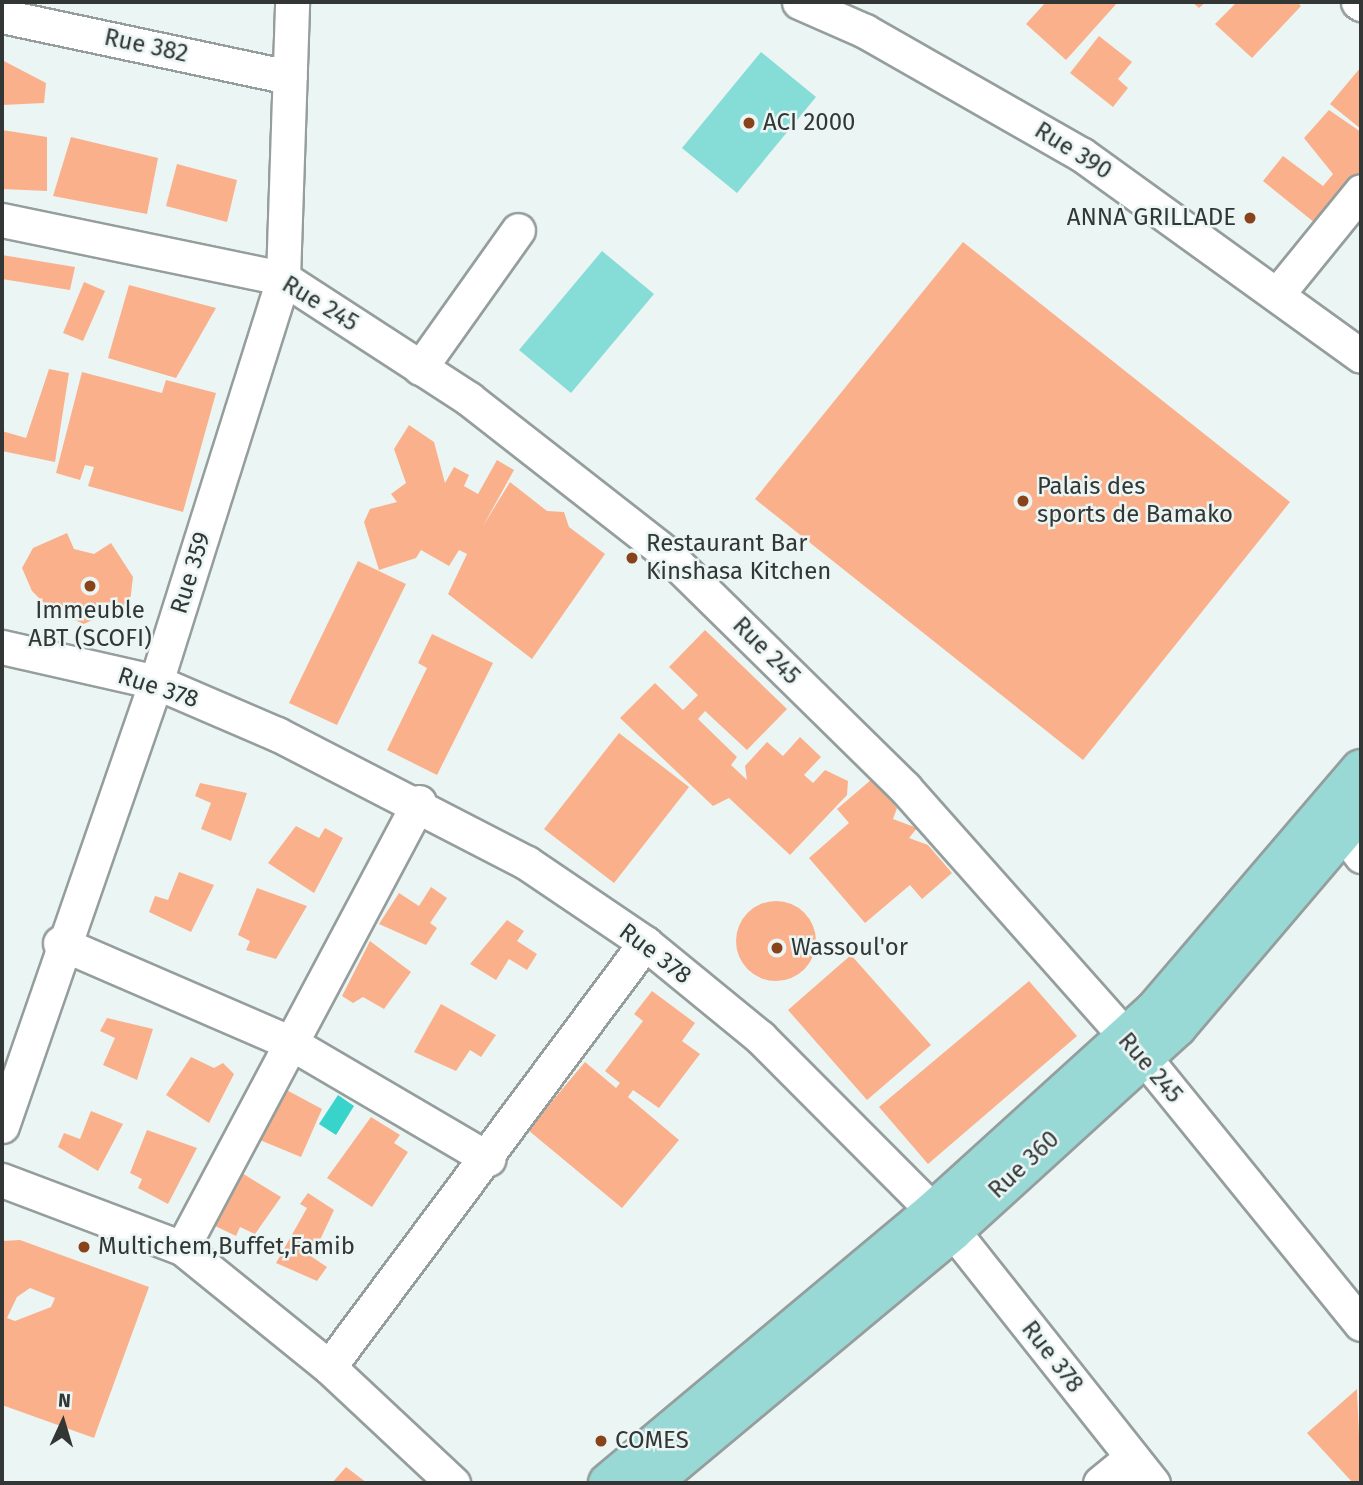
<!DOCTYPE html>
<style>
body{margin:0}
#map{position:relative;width:1363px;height:1485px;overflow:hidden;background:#ebf5f4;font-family:"Fira Sans",sans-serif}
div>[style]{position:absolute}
.green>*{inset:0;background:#86dcd6}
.water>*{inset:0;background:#38d4cc}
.building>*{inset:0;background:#fab18b}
.round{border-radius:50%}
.roads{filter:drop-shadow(2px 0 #959e9d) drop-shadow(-2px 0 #959e9d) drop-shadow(0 2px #959e9d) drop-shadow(0 -2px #959e9d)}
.minor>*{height:33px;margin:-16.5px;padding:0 16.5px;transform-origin:16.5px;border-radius:16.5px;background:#fff}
.major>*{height:38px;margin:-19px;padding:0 19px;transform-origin:19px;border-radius:19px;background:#98d9d5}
.dots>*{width:19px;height:19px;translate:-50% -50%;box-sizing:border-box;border:4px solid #ebf5f4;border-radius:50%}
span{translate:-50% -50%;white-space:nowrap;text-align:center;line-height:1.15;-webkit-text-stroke:5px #ebf5f4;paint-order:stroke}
.street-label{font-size:24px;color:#323635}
.poi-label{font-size:24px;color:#323635}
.left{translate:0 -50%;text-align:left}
.right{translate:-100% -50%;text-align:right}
.frame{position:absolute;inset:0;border:4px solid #323635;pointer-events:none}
.north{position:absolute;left:28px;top:1387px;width:70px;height:70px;-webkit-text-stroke:5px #ebf5f4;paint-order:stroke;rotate:4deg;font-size:19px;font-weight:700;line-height:28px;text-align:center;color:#323635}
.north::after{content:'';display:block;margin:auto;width:24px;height:32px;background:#323635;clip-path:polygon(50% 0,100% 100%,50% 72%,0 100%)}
</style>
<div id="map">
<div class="green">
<i style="clip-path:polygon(761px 52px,816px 97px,737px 193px,682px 148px)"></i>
<i style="clip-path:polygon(602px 251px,654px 294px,571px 393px,519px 350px)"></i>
</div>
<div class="water">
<i style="clip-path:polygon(338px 1095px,354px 1106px,336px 1135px,319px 1124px)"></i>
</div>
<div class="building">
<i style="clip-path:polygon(1046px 2px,1118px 2px,1066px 60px,1026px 24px)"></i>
<i style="clip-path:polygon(1192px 2px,1206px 2px,1199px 8px)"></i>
<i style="clip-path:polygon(1237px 2px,1297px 2px,1301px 6px,1252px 58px,1215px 24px)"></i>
<i style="clip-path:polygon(1099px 36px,1132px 62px,1118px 79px,1128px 88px,1113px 107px,1070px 73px)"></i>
<i style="clip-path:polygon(2px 60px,46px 83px,44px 103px,2px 105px)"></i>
<i style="clip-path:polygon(1361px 67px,1361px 129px,1330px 104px)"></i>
<i style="clip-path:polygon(1329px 110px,1361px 132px,1361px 178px,1320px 227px,1263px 181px,1283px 156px,1323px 186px,1333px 174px,1304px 138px)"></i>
<i style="clip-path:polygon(2px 130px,47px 137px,47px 191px,2px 189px)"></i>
<i style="clip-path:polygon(71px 137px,158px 158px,147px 214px,53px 196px)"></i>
<i style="clip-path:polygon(177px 164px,237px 180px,227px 222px,166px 206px)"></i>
<i style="clip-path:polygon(963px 242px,1290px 502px,1083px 760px,755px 499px)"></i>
<i style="clip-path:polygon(2px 255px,75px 267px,70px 290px,2px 279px)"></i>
<i style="clip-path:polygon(84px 282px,105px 291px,83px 341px,63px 333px)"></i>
<i style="clip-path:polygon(129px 285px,216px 308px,176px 378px,108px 358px)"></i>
<i style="clip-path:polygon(49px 369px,69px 373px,55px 462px,2px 451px,2px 431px,26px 438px)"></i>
<i style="clip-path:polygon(82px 372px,162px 393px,166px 380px,216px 393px,183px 512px,88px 486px,94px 467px,85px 465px,80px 480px,56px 473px)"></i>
<i style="clip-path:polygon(409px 425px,434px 442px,445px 483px,454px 467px,469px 475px,464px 486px,478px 494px,497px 460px,514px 470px,483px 526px,510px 482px,547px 511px,564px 512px,569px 527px,605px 554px,532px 659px,448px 594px,467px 554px,459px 550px,449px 566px,421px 550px,416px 558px,379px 570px,364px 522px,370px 509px,397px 502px,391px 494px,406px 483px,394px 449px)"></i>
<i style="clip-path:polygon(67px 533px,74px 549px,94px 554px,111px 543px,133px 577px,130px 602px,84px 624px,52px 611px,32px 591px,22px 568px,33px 548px)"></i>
<i style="clip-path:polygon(358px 561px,406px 584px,337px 725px,289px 703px)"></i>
<i style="clip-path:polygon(705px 630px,787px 709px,747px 750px,705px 711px,698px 719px,737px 757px,731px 765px,747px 780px,745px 766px,767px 742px,783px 756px,800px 737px,821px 757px,804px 775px,813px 783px,825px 770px,848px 781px,847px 795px,790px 855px,729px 798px,713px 806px,620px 718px,655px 683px,683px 710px,698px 695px,669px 667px)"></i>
<i style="clip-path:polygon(432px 634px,493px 663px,437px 775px,387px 750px,427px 668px,418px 663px)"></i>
<i style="clip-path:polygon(619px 733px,689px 787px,614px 883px,544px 829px)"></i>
<i style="clip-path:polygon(872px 779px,897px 808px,893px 819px,917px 828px,909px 838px,928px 845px,952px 873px,922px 899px,910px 885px,865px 923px,809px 858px,849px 823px,837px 809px)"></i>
<i style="clip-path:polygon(200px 783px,247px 793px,231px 841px,201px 829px,211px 803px,195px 796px)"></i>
<i style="clip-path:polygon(296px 826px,319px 838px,325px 828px,343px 838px,314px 893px,268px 863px)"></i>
<i style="clip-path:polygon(179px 872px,214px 885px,191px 932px,149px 912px,155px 896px,168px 900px)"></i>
<i style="clip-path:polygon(431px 887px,447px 898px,430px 923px,437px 928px,426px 945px,379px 924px,399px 893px,419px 906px)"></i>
<i style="clip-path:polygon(257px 888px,307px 906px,276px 959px,246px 950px,250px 941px,238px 935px)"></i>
<i class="round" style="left:736px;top:901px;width:80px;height:80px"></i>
<i style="clip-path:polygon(507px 920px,524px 931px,517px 941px,537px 954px,527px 970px,509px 959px,496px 980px,470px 964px)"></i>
<i style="clip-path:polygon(370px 941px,411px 972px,384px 1009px,363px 997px,353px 1003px,342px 996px)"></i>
<i style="clip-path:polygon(851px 955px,931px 1045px,867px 1100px,788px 1010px)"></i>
<i style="clip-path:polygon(1029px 981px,1077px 1036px,928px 1164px,879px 1107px)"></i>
<i style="clip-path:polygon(652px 991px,695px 1023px,682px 1041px,700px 1054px,659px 1108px,633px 1090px,628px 1097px,679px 1140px,622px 1208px,528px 1130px,585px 1062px,616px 1088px,620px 1083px,605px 1071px,643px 1021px,634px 1014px)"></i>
<i style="clip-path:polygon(441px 1004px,496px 1035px,481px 1057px,470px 1050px,456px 1071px,414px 1052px)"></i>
<i style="clip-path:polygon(107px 1018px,153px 1029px,137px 1080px,103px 1065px,115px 1038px,100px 1031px)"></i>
<i style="clip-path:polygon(191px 1057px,214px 1068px,223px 1063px,234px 1074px,209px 1123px,166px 1095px)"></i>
<i style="clip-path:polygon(281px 1087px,322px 1109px,301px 1157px,255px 1138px)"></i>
<i style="clip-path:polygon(91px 1111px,123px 1124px,98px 1171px,58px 1147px,64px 1133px,80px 1139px)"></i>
<i style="clip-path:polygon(371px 1117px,400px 1135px,394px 1143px,408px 1152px,372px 1207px,327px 1178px)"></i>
<i style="clip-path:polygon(147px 1130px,197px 1148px,168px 1204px,138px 1188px,142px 1179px,130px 1173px)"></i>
<i style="clip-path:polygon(237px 1170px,281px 1197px,255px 1234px,240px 1227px,236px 1236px,211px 1224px)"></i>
<i style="clip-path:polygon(308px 1193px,334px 1210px,312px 1257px,327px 1267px,317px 1281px,276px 1263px,307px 1208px,300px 1204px)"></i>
<i style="clip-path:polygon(evenodd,20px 1240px,149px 1287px,94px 1438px,2px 1405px,2px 1241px,20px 1240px,30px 1288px,55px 1298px,51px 1307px,15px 1321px,7px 1318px,17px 1297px,30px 1288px)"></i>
<i style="clip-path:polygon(1357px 1389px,1361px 1483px,1353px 1483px,1307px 1433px)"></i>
<i style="clip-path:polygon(346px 1467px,367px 1483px,332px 1483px)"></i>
</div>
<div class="roads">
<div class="minor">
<i style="left:799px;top:2px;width:72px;rotate:23.7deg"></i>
<i style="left:865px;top:31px;width:249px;rotate:29.7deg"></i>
<i style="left:1081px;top:154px;width:345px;rotate:35.8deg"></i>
<i style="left:1358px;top:2px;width:4px;rotate:34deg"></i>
<i style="left:2px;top:16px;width:294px;rotate:12deg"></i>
<i style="left:2px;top:220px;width:287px;rotate:11.7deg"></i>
<i style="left:283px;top:278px;width:222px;rotate:33deg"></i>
<i style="left:469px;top:399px;width:250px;rotate:38deg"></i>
<i style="left:666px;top:553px;width:335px;rotate:44.5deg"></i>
<i style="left:905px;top:788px;width:358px;rotate:48.4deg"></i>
<i style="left:1143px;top:1056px;width:345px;rotate:50.9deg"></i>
<i style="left:1279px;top:292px;width:130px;rotate:-50.9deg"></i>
<i style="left:420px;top:368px;width:169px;rotate:-54.6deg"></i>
<i style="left:2px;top:647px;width:158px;rotate:12.8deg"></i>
<i style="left:156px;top:682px;width:132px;rotate:23.3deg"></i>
<i style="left:277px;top:734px;width:281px;rotate:27.3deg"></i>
<i style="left:527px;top:863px;width:143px;rotate:34.1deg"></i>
<i style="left:645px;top:943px;width:149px;rotate:39.3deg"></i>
<i style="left:760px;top:1037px;width:274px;rotate:45.1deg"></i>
<i style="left:953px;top:1231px;width:322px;rotate:51.6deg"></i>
<i style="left:1343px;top:832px;width:30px;rotate:53deg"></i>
<i style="left:60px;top:943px;width:252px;rotate:23.4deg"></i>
<i style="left:291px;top:1043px;width:229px;rotate:30.4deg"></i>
<i style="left:2px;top:1126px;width:470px;rotate:-70.9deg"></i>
<i style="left:156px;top:682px;width:423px;rotate:-72.5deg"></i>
<i style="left:283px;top:278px;width:276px;rotate:-88.1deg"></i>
<i style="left:2px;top:1180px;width:192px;rotate:20.7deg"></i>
<i style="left:182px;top:1248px;width:189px;rotate:39deg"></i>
<i style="left:329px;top:1367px;width:170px;rotate:43.1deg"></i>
<i style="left:182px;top:1248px;width:505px;rotate:-62.01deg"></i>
<i style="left:329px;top:1367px;width:529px;rotate:-53.3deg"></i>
<i style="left:1100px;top:1483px;width:41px;rotate:-39.1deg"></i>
</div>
<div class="major">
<i style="left:608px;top:1483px;width:422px;rotate:-39.9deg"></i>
<i style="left:932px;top:1212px;width:299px;rotate:-42.2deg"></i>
<i style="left:1154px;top:1011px;width:318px;rotate:-49.5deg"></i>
<i style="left:651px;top:1483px;width:393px;rotate:-39.8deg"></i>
<i style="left:953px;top:1231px;width:303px;rotate:-42.3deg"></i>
<i style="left:1177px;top:1027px;width:284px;rotate:-49.6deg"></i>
</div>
</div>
<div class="dots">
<i style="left:749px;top:123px;background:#88431a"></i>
<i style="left:1250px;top:218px;background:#88431a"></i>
<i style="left:1023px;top:501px;background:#88431a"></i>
<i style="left:632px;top:558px;background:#88431a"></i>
<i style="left:90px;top:586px;background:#88431a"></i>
<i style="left:777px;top:948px;background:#88431a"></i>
<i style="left:84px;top:1247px;background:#88431a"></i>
<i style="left:601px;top:1441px;background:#88431a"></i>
</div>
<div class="street-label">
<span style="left:146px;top:46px;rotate:12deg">Rue 382</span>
<span style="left:1073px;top:151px;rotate:32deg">Rue 390</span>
<span style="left:320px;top:304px;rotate:31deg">Rue 245</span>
<span style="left:191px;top:573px;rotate:-73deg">Rue 359</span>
<span style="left:766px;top:651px;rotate:45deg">Rue 245</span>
<span style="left:158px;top:688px;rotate:18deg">Rue 378</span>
<span style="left:655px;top:954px;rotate:37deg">Rue 378</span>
<span style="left:1150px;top:1068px;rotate:49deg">Rue 245</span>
<span style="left:1024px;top:1165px;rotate:-43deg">Rue 360</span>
<span style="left:1052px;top:1357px;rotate:52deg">Rue 378</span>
</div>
<div class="poi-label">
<span class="left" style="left:763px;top:123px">ACI 2000</span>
<span class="right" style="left:1236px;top:218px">ANNA GRILLADE</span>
<span class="left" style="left:1037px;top:501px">Palais des<br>sports de Bamako</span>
<span class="left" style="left:646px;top:558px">Restaurant Bar<br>Kinshasa Kitchen</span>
<span style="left:90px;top:625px">Immeuble<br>ABT (SCOFI)</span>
<span class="left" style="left:791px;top:948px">Wassoul'or</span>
<span class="left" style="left:98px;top:1247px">Multichem,Buffet,Famib</span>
<span class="left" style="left:615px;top:1441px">COMES</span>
</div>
<div class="frame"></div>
<div class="north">N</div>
</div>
